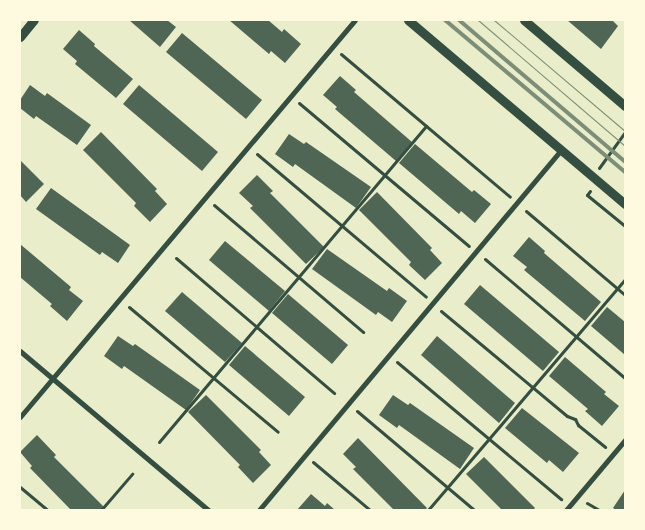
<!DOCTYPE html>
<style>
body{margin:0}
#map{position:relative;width:645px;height:530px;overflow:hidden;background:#e9edc9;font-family:"Fira Sans",sans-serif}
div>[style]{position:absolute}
.building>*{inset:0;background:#4f6655}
.path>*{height:3px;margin:-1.5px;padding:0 1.5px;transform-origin:1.5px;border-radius:1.5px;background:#344e41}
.minor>*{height:5px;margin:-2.5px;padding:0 2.5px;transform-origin:2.5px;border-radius:2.5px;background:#344e41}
.tertiary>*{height:9px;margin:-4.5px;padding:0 4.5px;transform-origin:4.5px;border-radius:4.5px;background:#344e41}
.tram>*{height:1px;margin:-0.5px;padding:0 0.5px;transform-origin:0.5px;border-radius:0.5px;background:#7c8e77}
.rail>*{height:4px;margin:-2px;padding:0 2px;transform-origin:2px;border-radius:2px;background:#7c8e77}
span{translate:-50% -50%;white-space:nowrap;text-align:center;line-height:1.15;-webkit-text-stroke:5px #fefae0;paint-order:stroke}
.frame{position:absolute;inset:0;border:21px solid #fefae0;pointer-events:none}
</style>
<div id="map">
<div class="building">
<i style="clip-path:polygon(129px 20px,167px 20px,176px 27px,160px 47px)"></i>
<i style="clip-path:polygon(229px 20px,268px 20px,282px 32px,284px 29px,301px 44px,285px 63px,271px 51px,269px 54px)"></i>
<i style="clip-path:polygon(567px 20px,612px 20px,618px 26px,601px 49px)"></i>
<i style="clip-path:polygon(79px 30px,95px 44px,94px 46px,133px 79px,116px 98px,75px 64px,77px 61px,63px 49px)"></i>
<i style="clip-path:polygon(182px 33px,262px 100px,246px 119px,166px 52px)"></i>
<i style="clip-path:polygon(340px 76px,356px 90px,354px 92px,412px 142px,396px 161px,335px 109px,337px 107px,323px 95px)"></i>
<i style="clip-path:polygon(30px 85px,45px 96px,47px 93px,91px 125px,77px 145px,36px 116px,34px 119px,20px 108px,20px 100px)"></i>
<i style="clip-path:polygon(139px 85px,218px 152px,202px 171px,123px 104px)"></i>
<i style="clip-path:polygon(101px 132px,157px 189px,155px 191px,167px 204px,150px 222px,134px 206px,136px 203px,83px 150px)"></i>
<i style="clip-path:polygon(289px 134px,304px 144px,306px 142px,371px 187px,356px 208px,295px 164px,293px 167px,275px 154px)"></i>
<i style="clip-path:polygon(415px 144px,472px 192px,474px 190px,491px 204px,475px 223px,461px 211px,459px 214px,399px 163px)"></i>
<i style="clip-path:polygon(20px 160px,44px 184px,26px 202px,20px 195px)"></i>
<i style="clip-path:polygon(257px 175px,273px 191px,270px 193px,324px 247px,306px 264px,250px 208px,253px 206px,239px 193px)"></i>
<i style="clip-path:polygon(51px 188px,130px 245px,118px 263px,102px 252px,100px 255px,36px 209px)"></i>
<i style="clip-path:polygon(377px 192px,432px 248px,430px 250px,442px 263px,425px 280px,409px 265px,411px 262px,359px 210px)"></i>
<i style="clip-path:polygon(529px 237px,545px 251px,544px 253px,601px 302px,585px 321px,524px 270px,527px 267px,513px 256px)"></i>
<i style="clip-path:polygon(225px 241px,285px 291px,269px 311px,209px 260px)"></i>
<i style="clip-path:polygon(20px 244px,71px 287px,69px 290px,83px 301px,67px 321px,50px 306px,52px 304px,20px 277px)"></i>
<i style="clip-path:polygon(327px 249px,387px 291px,389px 288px,407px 301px,392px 322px,378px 312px,376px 315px,312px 269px)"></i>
<i style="clip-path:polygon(480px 285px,559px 352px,543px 371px,464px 304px)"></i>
<i style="clip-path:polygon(182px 292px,242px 343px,225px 362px,165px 311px)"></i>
<i style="clip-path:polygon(288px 294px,348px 345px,332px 364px,272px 313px)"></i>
<i style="clip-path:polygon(607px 307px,625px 322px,625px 355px,591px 326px)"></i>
<i style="clip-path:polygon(118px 336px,133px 346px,135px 344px,200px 390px,186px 410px,124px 366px,122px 369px,104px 356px)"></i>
<i style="clip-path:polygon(437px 336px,515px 403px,499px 423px,421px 355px)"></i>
<i style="clip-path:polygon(245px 346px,305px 397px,289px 416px,229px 365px)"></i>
<i style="clip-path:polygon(565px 357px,606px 392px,604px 394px,619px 406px,602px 426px,585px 411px,588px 409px,549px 376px)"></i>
<i style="clip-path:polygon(206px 395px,261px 450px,259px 452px,271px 465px,253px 483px,238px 467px,240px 465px,188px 412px)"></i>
<i style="clip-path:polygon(393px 395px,408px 405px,410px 403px,474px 448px,460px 469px,399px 425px,397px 428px,379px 415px)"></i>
<i style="clip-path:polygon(522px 408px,579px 453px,563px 472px,549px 460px,547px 463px,505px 428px)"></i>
<i style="clip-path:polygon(37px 435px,56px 455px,54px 457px,104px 507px,101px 510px,71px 510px,30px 468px,32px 466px,20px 452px)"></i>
<i style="clip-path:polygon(358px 438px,427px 508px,425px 510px,394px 510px,353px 469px,356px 467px,343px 454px)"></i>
<i style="clip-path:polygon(484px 457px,535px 508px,533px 510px,502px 510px,466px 474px)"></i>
<i style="clip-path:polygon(625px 490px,625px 510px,616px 510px,613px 508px)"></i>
<i style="clip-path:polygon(311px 494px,325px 506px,327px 503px,335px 510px,297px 510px)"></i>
</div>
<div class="path">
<i style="left:341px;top:54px;width:221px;rotate:40.2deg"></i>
<i style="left:299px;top:103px;width:222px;rotate:40.1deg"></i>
<i style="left:257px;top:154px;width:221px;rotate:40.2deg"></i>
<i style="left:599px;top:168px;width:44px;rotate:-54.2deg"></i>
<i style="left:590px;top:191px;width:5px;rotate:127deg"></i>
<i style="left:587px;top:195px;width:49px;rotate:39.2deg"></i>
<i style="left:214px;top:205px;width:196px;rotate:40.4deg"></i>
<i style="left:526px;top:211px;width:130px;rotate:40.3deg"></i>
<i style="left:176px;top:258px;width:208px;rotate:40.5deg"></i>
<i style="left:485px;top:259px;width:184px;rotate:40.4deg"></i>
<i style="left:129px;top:307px;width:194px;rotate:40deg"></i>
<i style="left:441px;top:311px;width:164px;rotate:39.8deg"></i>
<i style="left:567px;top:416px;width:9px;rotate:21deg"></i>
<i style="left:575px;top:419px;width:7px;rotate:63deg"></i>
<i style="left:578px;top:425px;width:35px;rotate:39deg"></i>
<i style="left:397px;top:362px;width:214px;rotate:39.9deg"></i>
<i style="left:357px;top:411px;width:153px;rotate:40.2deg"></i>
<i style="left:159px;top:442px;width:414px;rotate:-49.8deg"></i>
<i style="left:313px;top:462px;width:75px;rotate:40.1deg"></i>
<i style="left:20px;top:487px;width:35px;rotate:40deg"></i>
<i style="left:587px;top:503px;width:14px;rotate:30deg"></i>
<i style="left:101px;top:510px;width:48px;rotate:-49.3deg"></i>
<i style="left:428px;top:510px;width:304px;rotate:-49.5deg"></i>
</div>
<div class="minor">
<i style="left:20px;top:351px;width:246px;rotate:40.2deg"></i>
<i style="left:20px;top:417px;width:519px;rotate:-49.84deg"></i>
<i style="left:259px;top:510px;width:470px;rotate:-50deg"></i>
<i style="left:566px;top:510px;width:92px;rotate:-49.9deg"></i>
</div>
<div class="tertiary">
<i style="left:408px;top:20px;width:285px;rotate:40.3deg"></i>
<i style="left:524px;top:20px;width:133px;rotate:40.4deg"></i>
<i style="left:20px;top:37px;width:22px;rotate:-51deg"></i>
</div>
<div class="tram">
<i style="left:478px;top:20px;width:194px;rotate:40.6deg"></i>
<i style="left:494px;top:20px;width:172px;rotate:40.3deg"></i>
</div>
<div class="rail">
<i style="left:445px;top:20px;width:236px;rotate:40.2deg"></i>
<i style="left:459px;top:20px;width:218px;rotate:40.5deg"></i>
</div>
<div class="frame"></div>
</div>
